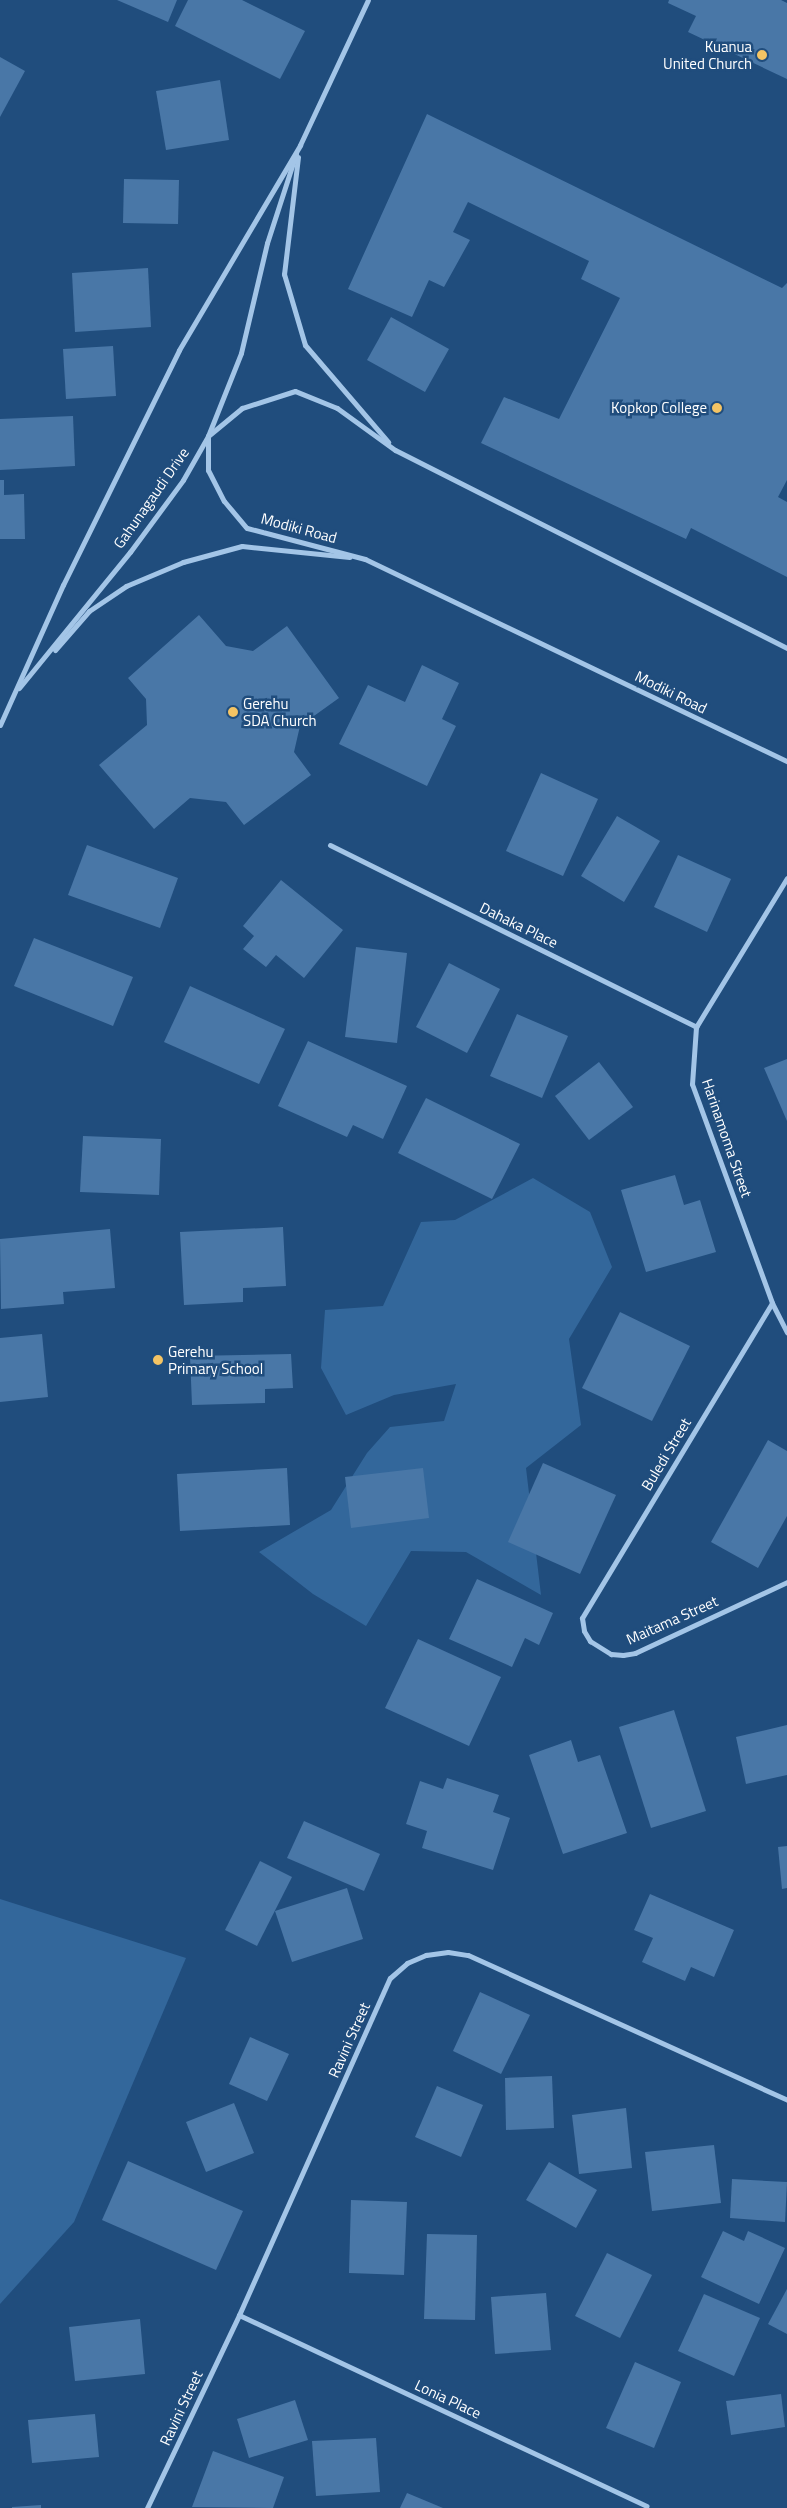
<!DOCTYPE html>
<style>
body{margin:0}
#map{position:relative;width:787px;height:2508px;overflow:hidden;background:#204d7d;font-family:"Titillium Web",sans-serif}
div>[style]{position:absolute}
.green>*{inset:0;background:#33679b}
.building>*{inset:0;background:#4977a7}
.street>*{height:5px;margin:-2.5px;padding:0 2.5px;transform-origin:2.5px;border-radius:2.5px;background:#a3c5e7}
.dots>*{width:14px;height:14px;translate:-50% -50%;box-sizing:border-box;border:2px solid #204d7d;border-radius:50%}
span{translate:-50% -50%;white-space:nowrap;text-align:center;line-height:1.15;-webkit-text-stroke:5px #204d7d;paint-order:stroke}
.poi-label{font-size:15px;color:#fff}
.right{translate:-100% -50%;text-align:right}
.left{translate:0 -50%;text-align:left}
.street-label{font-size:15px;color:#fff}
</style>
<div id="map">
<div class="green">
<i style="clip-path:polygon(533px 1178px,590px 1212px,612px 1267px,569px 1339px,581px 1425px,526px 1468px,541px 1595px,466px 1552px,411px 1551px,366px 1626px,313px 1594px,259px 1552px,331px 1510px,367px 1453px,390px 1427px,444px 1421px,456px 1384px,394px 1395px,346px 1415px,321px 1368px,325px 1310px,383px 1306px,421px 1222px,455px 1220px)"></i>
<i style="clip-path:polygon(0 1899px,186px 1958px,74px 2222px,0 2304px)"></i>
</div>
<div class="building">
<i style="clip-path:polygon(117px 0,177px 0,168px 22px)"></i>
<i style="clip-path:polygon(188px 0,242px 0,305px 31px,280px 79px,175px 26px)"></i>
<i style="clip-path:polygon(669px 0,781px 0,787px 3px,787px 79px,688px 32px,696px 16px,668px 3px)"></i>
<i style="clip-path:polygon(0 57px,25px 71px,0 117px)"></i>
<i style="clip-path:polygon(220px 80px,229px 140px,166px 150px,156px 91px)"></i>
<i style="clip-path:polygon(427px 114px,782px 288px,787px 283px,787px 480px,778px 497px,787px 502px,787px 577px,691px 528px,686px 539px,481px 443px,504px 397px,559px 419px,620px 298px,581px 279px,589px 261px,468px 202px,453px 232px,470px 240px,444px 287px,429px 280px,412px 317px,348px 289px)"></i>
<i style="clip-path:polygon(124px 179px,179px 180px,178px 224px,123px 223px)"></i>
<i style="clip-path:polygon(148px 268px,151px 327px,75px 332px,72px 273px)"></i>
<i style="clip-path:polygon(391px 317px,449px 349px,425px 392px,367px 360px)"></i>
<i style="clip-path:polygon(113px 346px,116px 396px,66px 399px,63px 349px)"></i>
<i style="clip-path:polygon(73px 416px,75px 466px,0 470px,0 419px)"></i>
<i style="clip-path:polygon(0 480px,4px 480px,4px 495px,24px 494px,25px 539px,0 539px)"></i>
<i style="clip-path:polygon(199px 615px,226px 646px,253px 651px,287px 626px,339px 698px,300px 726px,294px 752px,311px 775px,244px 825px,226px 802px,190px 798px,154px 829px,99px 765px,147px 725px,146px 699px,128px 678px)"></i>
<i style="clip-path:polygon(422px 665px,459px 683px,442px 719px,456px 726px,427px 786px,339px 744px,368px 685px,405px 702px)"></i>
<i style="clip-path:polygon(541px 773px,598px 799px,563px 876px,506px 851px)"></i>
<i style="clip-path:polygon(617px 816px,660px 841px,624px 902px,581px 876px)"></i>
<i style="clip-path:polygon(87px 845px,178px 878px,160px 928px,68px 895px)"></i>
<i style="clip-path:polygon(678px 855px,731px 879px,707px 932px,654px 907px)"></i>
<i style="clip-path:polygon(281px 880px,343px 930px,304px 978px,276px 955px,266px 967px,243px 949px,254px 936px,243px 926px)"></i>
<i style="clip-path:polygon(34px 938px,133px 977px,113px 1026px,14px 986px)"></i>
<i style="clip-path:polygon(356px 947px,407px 953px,397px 1043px,345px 1037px)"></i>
<i style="clip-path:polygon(449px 963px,500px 989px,467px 1053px,416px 1027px)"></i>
<i style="clip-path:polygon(190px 986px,285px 1029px,259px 1084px,164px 1042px)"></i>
<i style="clip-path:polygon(517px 1014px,568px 1036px,542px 1098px,490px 1076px)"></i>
<i style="clip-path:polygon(308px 1041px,407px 1086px,383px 1139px,353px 1125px,347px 1137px,278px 1106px)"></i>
<i style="clip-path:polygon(787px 1059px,787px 1121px,764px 1068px)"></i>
<i style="clip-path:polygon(599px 1062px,633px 1107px,589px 1140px,555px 1096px)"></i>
<i style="clip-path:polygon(426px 1098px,520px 1144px,492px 1199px,398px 1153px)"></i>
<i style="clip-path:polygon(83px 1136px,161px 1139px,159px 1195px,80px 1192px)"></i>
<i style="clip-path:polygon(675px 1175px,684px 1205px,700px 1200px,716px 1252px,646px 1272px,621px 1190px)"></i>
<i style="clip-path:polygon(283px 1227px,286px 1286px,243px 1288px,243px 1302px,184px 1305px,180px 1232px)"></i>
<i style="clip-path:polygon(110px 1229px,115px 1288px,63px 1292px,64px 1304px,1px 1309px,0 1239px)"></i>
<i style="clip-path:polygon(620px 1312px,690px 1346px,652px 1421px,582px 1388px)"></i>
<i style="clip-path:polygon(42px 1334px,48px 1397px,0 1402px,0 1338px)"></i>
<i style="clip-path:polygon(291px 1354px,293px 1388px,265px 1389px,265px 1403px,192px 1405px,190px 1356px)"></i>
<i style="clip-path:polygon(768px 1440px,787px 1451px,787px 1516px,758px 1568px,711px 1542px)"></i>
<i style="clip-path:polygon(543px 1463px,616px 1495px,580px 1574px,508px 1542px)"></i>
<i style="clip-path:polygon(287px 1468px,290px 1525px,180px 1531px,177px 1474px)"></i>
<i style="clip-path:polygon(423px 1468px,429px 1518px,351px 1528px,345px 1477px)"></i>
<i style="clip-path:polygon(477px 1579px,553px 1613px,539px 1645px,525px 1638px,512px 1667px,449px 1639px)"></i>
<i style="clip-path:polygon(418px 1639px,501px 1677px,469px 1746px,385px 1708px)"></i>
<i style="clip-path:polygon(674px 1710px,706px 1811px,651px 1828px,619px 1727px)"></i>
<i style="clip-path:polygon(787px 1725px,787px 1775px,746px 1784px,736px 1737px)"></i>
<i style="clip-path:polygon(571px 1740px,578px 1762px,600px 1755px,627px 1833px,563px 1854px,529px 1755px)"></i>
<i style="clip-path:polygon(447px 1778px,499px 1795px,493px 1812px,510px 1818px,493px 1870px,422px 1848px,427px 1831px,406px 1824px,420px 1781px,443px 1789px)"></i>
<i style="clip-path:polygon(304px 1821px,380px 1854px,364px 1891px,287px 1858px)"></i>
<i style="clip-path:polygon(787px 1846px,787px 1888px,782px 1889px,778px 1847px)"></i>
<i style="clip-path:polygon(260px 1861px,292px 1877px,257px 1946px,225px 1930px)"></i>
<i style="clip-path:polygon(347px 1888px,363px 1939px,292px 1962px,275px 1911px)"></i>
<i style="clip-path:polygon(650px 1894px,734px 1930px,714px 1977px,691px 1967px,685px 1981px,642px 1962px,653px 1938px,634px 1930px)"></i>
<i style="clip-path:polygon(480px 1992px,530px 2015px,501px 2074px,453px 2051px)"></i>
<i style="clip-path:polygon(250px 2037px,289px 2054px,267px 2101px,229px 2084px)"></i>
<i style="clip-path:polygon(552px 2076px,554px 2128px,506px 2130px,505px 2078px)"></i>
<i style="clip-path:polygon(437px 2086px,483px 2105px,461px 2157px,415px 2137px)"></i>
<i style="clip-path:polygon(234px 2103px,254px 2153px,206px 2172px,186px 2122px)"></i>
<i style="clip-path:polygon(626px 2108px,632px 2168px,579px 2174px,572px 2115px)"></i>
<i style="clip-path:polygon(714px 2145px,721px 2203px,652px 2211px,645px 2152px)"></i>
<i style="clip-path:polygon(128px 2161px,243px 2211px,216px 2270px,102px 2220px)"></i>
<i style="clip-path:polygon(549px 2162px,597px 2190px,576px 2228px,526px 2200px)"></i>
<i style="clip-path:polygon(732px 2179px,787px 2182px,785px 2222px,730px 2218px)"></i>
<i style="clip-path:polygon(351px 2200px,407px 2202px,404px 2275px,349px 2273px)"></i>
<i style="clip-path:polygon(723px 2231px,744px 2241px,748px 2231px,785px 2248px,759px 2304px,701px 2277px)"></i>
<i style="clip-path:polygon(427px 2234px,477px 2235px,475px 2320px,424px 2319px)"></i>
<i style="clip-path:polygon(607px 2253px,652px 2275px,620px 2338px,575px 2316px)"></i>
<i style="clip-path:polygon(787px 2289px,787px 2334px,768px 2324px)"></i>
<i style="clip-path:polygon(546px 2293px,551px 2350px,495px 2354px,491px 2297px)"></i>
<i style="clip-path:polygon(704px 2294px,760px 2318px,734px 2376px,678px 2351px)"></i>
<i style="clip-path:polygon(140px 2319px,145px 2374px,75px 2381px,69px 2327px)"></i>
<i style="clip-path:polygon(635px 2362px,681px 2382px,654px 2448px,606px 2428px)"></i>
<i style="clip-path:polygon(781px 2394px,785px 2427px,731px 2435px,726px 2401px)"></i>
<i style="clip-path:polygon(295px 2400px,308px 2440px,249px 2458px,237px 2419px)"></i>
<i style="clip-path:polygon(95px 2414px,99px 2457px,32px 2463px,28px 2420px)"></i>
<i style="clip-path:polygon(376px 2438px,380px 2492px,316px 2496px,312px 2441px)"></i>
<i style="clip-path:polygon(213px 2451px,284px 2477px,273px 2508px,192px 2507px)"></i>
<i style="clip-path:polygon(407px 2493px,443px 2508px,400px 2508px)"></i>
<i style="clip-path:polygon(41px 2505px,41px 2508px,12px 2508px,12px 2507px)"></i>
</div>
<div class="street">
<i style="left:298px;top:157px;width:118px;rotate:96.8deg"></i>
<i style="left:284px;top:274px;width:74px;rotate:73.5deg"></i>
<i style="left:305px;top:345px;width:128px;rotate:49.4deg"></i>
<i style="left:787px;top:648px;width:439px;rotate:-153.2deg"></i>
<i style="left:395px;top:450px;width:72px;rotate:-144.1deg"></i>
<i style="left:337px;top:408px;width:45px;rotate:-158deg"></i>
<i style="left:295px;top:391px;width:56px;rotate:162.2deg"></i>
<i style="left:242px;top:408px;width:44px;rotate:140.5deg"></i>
<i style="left:208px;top:436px;width:34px;rotate:90deg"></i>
<i style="left:208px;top:470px;width:35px;rotate:63deg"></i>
<i style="left:224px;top:501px;width:35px;rotate:50deg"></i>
<i style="left:247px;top:528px;width:122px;rotate:14.7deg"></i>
<i style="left:365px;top:559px;width:468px;rotate:25.6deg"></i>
<i style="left:55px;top:650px;width:52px;rotate:-48.9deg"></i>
<i style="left:89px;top:611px;width:45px;rotate:-34deg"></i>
<i style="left:126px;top:586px;width:62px;rotate:-22.8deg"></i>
<i style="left:183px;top:562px;width:61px;rotate:-15.2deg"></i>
<i style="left:242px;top:546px;width:108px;rotate:5.9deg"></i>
<i style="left:19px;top:688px;width:176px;rotate:-50.8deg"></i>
<i style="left:130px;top:552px;width:89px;rotate:-53.6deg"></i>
<i style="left:183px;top:480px;width:51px;rotate:-60.4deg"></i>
<i style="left:208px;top:436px;width:89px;rotate:-68.3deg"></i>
<i style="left:241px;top:353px;width:113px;rotate:-76.7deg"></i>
<i style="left:267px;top:243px;width:94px;rotate:-72deg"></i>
<i style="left:0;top:725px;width:154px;rotate:-65.8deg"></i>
<i style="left:63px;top:585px;width:262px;rotate:-63.7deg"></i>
<i style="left:179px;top:350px;width:238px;rotate:-59.4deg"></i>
<i style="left:300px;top:145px;width:160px;rotate:-64.9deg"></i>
<i style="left:330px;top:845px;width:409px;rotate:26.4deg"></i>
<i style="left:787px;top:878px;width:175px;rotate:121.4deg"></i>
<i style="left:696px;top:1027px;width:57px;rotate:94deg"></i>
<i style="left:692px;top:1084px;width:233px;rotate:69.9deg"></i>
<i style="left:772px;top:1303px;width:33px;rotate:63deg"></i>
<i style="left:772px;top:1303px;width:368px;rotate:121.1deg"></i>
<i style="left:582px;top:1618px;width:13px;rotate:81deg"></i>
<i style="left:584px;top:1631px;width:12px;rotate:59deg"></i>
<i style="left:590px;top:1641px;width:25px;rotate:32deg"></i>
<i style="left:611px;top:1654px;width:12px;rotate:5deg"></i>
<i style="left:623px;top:1655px;width:12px;rotate:-9deg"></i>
<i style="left:635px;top:1653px;width:168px;rotate:-25deg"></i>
<i style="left:239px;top:2315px;width:450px;rotate:25.1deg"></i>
<i style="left:147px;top:2508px;width:214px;rotate:-64.5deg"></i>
<i style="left:239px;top:2315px;width:369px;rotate:-65.9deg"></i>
<i style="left:390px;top:1978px;width:23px;rotate:-41deg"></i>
<i style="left:407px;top:1963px;width:21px;rotate:-23deg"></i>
<i style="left:426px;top:1955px;width:22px;rotate:-8deg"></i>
<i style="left:448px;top:1952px;width:20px;rotate:9deg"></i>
<i style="left:468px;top:1955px;width:350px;rotate:24.4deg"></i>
</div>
<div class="dots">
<i style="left:762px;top:55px;background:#f4c464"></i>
<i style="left:717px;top:408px;background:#f4c464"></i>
<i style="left:233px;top:712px;background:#f4c464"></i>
<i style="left:158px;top:1360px;background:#f4c464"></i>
</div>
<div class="poi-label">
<span class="right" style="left:752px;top:55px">Kuanua<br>United Church</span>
<span class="right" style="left:707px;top:408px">Kopkop College</span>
<span class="left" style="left:243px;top:712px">Gerehu<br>SDA Church</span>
<span class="left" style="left:168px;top:1360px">Gerehu<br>Primary School</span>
</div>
<div class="street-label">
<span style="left:151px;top:498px;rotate:-55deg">Gahunagaudi Drive</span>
<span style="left:299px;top:528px;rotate:15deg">Modiki Road</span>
<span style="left:671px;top:692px;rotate:26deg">Modiki Road</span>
<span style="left:519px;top:925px;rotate:26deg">Dahaka Place</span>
<span style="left:727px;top:1138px;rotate:71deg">Harinamoma Street</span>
<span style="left:666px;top:1454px;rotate:-59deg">Buledi Street</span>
<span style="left:672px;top:1620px;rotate:-24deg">Maitama Street</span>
<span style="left:349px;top:2040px;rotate:-66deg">Ravini Street</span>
<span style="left:448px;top:2399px;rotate:25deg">Lonia Place</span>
<span style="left:181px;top:2408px;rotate:-65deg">Ravini Street</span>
</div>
</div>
